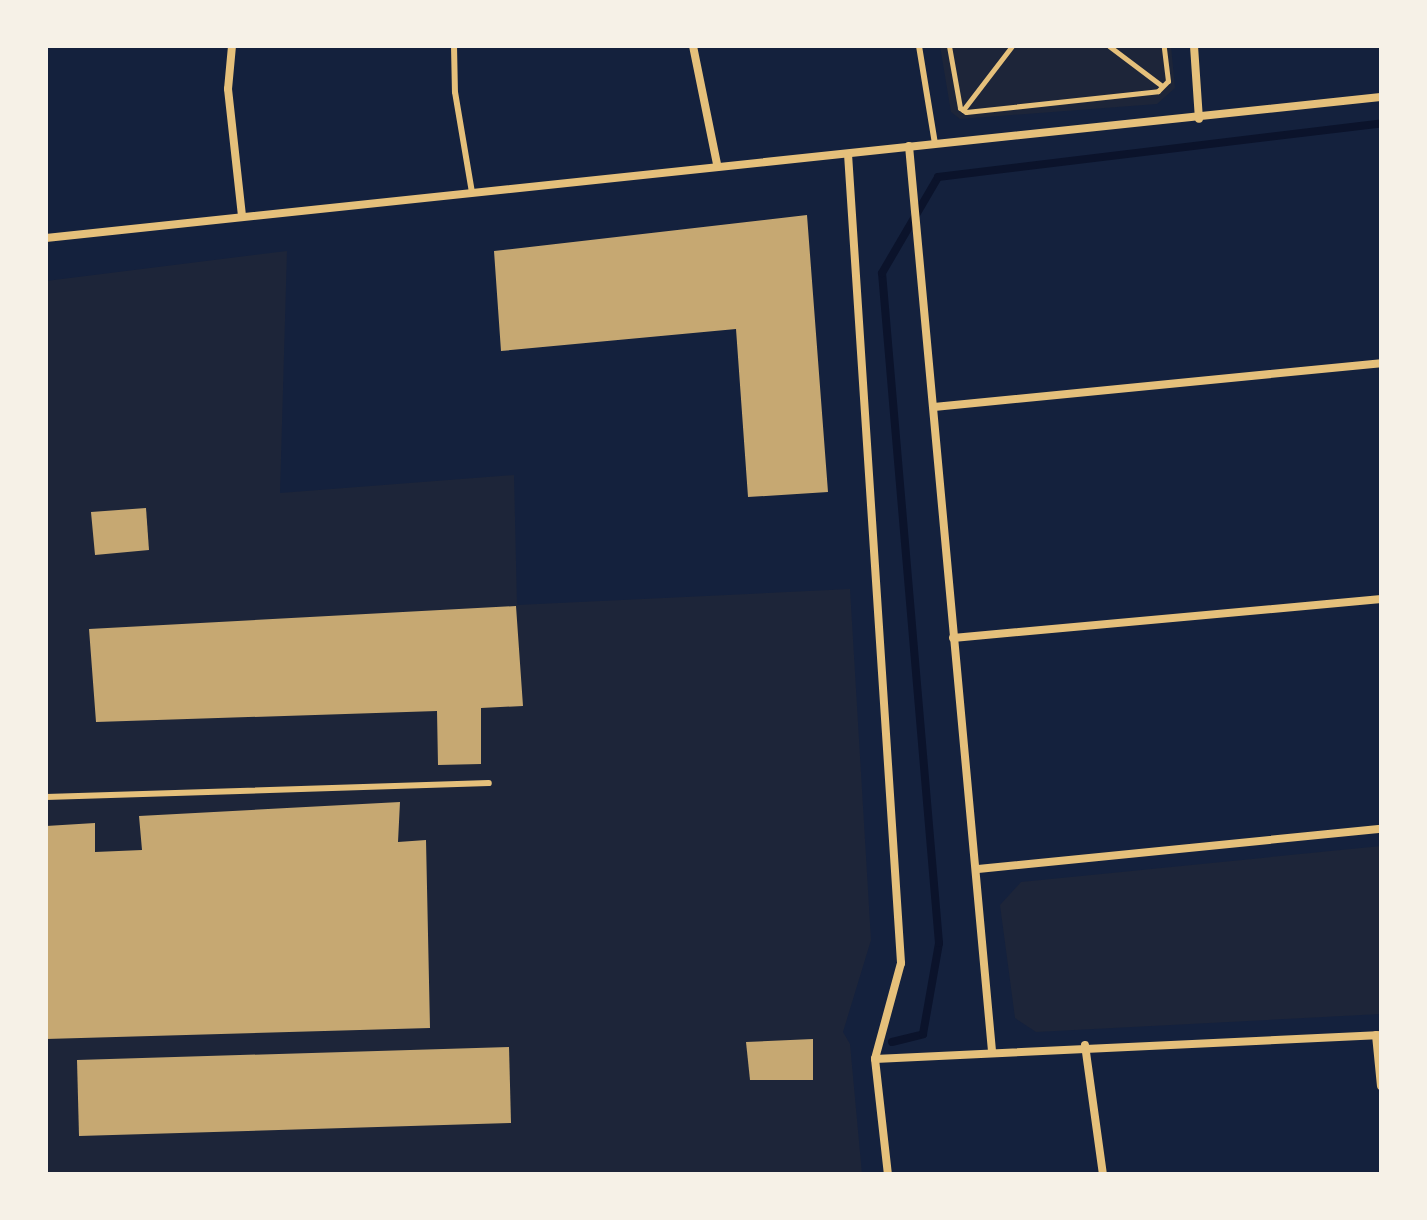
<!DOCTYPE html>
<style>
body{margin:0}
#map{position:relative;width:1427px;height:1220px;overflow:hidden;background:#14213d;font-family:Helvetica,sans-serif}
div>[style]{position:absolute}
.green>*{inset:0;background:#1d2539}
.stream>*{height:8px;margin:-4px;padding:0 4px;transform-origin:4px;border-radius:4px;background:#0b132b}
.building>*{inset:0;background:#c6a872}
.path>*{height:5px;margin:-2.5px;padding:0 2.5px;transform-origin:2.5px;border-radius:2.5px;background:#e5c07b}
.service>*{height:6px;margin:-3px;padding:0 3px;transform-origin:3px;border-radius:3px;background:#e5c07b}
.minor>*{height:8px;margin:-4px;padding:0 4px;transform-origin:4px;border-radius:4px;background:#e5c07b}
span{translate:-50% -50%;white-space:nowrap;text-align:center;line-height:1.15;-webkit-text-stroke:6px #f6f1e7;paint-order:stroke}
.frame{position:absolute;inset:0;border:48px solid #f6f1e7;pointer-events:none}
</style>
<div id="map">
<div class="green">
<i style="clip-path:polygon(940px 46px,1171px 46px,1175px 88px,1157px 104px,960px 119px,951px 112px)"></i>
<i style="clip-path:polygon(287px 251px,280px 493px,514px 475px,517px 605px,850px 589px,871px 940px,843px 1032px,850px 1044px,862px 1174px,46px 1174px,46px 281px)"></i>
<i style="clip-path:polygon(1381px 846px,1381px 1014px,1036px 1032px,1015px 1018px,1000px 905px,1021px 882px)"></i>
</div>
<div class="stream">
<i style="left:892px;top:1042px;width:32px;rotate:-14deg"></i>
<i style="left:923px;top:1034px;width:92px;rotate:-80deg"></i>
<i style="left:939px;top:943px;width:672px;rotate:-94.86deg"></i>
<i style="left:882px;top:273px;width:111px;rotate:-59.7deg"></i>
<i style="left:938px;top:177px;width:446px;rotate:-6.9deg"></i>
</div>
<div class="building">
<i style="clip-path:polygon(807px 215px,828px 492px,748px 497px,736px 329px,501px 351px,494px 251px)"></i>
<i style="clip-path:polygon(146px 508px,149px 550px,95px 555px,91px 512px)"></i>
<i style="clip-path:polygon(516px 606px,523px 706px,481px 708px,481px 764px,438px 765px,437px 711px,96px 722px,89px 629px)"></i>
<i style="clip-path:polygon(400px 802px,398px 842px,426px 840px,430px 1028px,46px 1039px,46px 826px,95px 823px,95px 852px,142px 850px,139px 816px)"></i>
<i style="clip-path:polygon(813px 1039px,813px 1080px,750px 1080px,746px 1042px)"></i>
<i style="clip-path:polygon(509px 1047px,511px 1123px,79px 1136px,77px 1060px)"></i>
</div>
<div class="path">
<i style="left:949px;top:46px;width:63px;rotate:79.9deg"></i>
<i style="left:960px;top:108px;width:7px;rotate:34deg"></i>
<i style="left:966px;top:112px;width:193px;rotate:-6.2deg"></i>
<i style="left:1158px;top:91px;width:14px;rotate:-45deg"></i>
<i style="left:1168px;top:81px;width:35px;rotate:-97deg"></i>
<i style="left:1109px;top:46px;width:66px;rotate:37deg"></i>
<i style="left:963px;top:110px;width:81px;rotate:-52.6deg"></i>
</div>
<div class="service">
<i style="left:454px;top:46px;width:46px;rotate:88.8deg"></i>
<i style="left:455px;top:92px;width:102px;rotate:80.4deg"></i>
<i style="left:919px;top:46px;width:99px;rotate:80.7deg"></i>
<i style="left:46px;top:797px;width:443px;rotate:-1.8deg"></i>
</div>
<div class="minor">
<i style="left:232px;top:46px;width:43px;rotate:95.3deg"></i>
<i style="left:228px;top:89px;width:128px;rotate:83.7deg"></i>
<i style="left:693px;top:46px;width:120px;rotate:78.5deg"></i>
<i style="left:1194px;top:46px;width:73px;rotate:86.1deg"></i>
<i style="left:909px;top:146px;width:909px;rotate:84.76deg"></i>
<i style="left:848px;top:154px;width:811px;rotate:86.25deg"></i>
<i style="left:901px;top:963px;width:99px;rotate:105.2deg"></i>
<i style="left:875px;top:1059px;width:116px;rotate:83.6deg"></i>
<i style="left:46px;top:238px;width:1342px;rotate:-6.03deg"></i>
<i style="left:934px;top:407px;width:449px;rotate:-5.6deg"></i>
<i style="left:953px;top:638px;width:430px;rotate:-5.2deg"></i>
<i style="left:978px;top:869px;width:405px;rotate:-5.7deg"></i>
<i style="left:1376px;top:1035px;width:51px;rotate:84.4deg"></i>
<i style="left:1085px;top:1045px;width:130px;rotate:82.1deg"></i>
<i style="left:875px;top:1059px;width:507px;rotate:-2.72deg"></i>
</div>
<div class="frame"></div>
</div>
